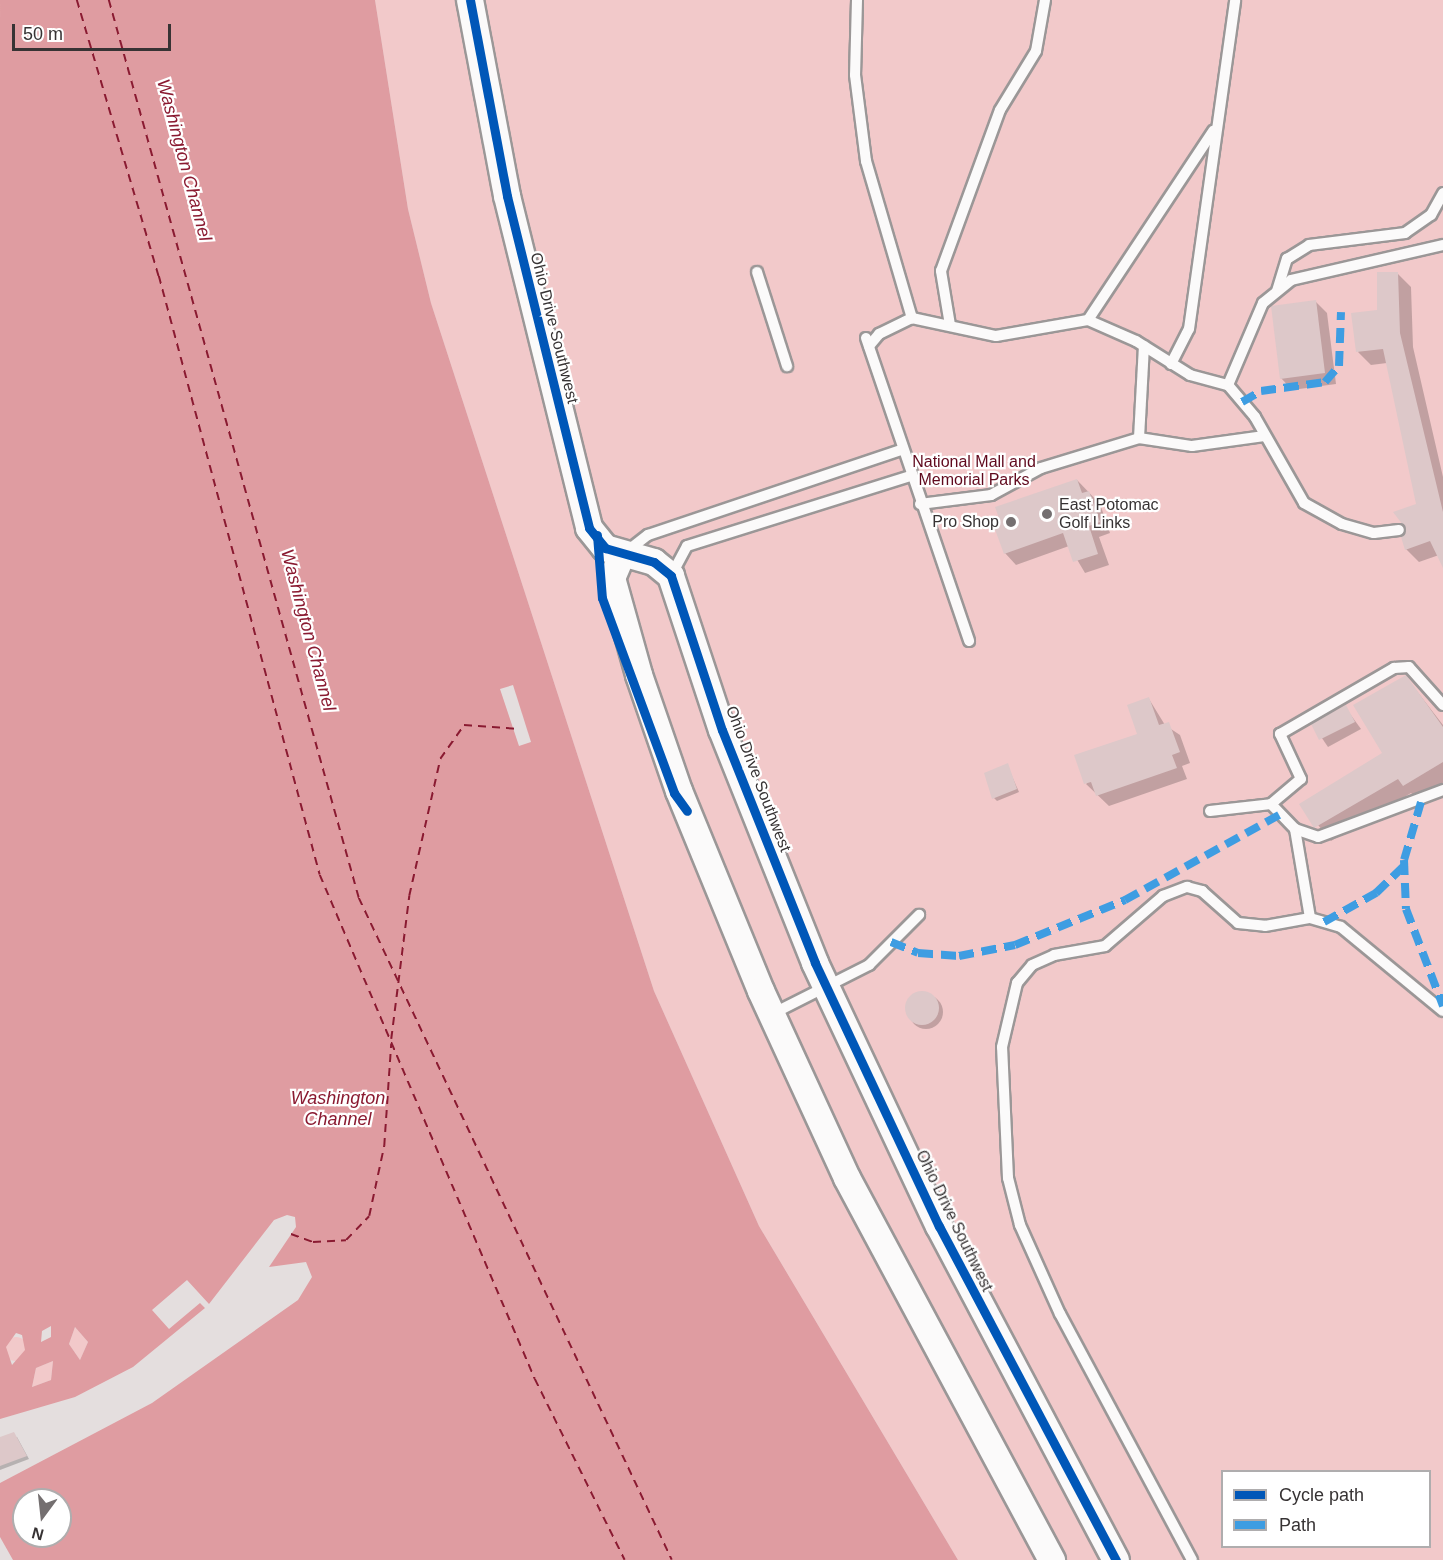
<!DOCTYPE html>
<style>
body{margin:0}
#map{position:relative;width:1443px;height:1560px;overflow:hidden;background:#e4dede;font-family:Helvetica,sans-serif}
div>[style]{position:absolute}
.green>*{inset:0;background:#f2c9ca}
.round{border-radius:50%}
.water>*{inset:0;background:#df9ca1}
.pier>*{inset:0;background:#e4dede}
.shadow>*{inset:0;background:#0003}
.ferry>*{height:1.5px;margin-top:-0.75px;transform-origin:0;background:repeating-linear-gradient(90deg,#8a1a31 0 8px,transparent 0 14px)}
.building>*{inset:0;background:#ddc8c9}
.roads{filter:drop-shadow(2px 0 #9b9797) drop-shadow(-2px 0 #9b9797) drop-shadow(0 2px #9b9797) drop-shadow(0 -2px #9b9797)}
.service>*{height:10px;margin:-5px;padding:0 5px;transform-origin:5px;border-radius:5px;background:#fbfafa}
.tertiary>*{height:26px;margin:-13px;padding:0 13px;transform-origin:13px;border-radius:13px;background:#fbfafa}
.quiet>*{height:8px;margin-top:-4px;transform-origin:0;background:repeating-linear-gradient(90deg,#3e9de2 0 15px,transparent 0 23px)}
.cycleway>*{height:9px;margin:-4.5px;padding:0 4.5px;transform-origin:4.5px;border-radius:4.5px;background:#0057b8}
.dots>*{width:16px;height:16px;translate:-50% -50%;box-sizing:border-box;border:3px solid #fff;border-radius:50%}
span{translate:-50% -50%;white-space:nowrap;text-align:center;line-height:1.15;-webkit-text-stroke:4.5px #fff;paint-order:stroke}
.street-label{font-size:16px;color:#373334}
.park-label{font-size:16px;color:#60091d}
.poi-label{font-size:16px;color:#373334}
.left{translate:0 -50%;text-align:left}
.right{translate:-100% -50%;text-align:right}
.water-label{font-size:18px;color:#8a1a31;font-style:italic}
.legend{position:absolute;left:1221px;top:1470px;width:210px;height:78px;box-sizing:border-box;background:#fff;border:2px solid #afadae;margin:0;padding:8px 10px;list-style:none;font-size:18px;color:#373334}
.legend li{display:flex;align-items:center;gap:12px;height:30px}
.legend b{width:30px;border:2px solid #afadae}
.north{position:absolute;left:12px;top:1488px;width:60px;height:60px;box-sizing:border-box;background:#fff;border:2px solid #afadae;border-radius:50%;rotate:195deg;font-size:16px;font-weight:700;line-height:24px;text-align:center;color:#373334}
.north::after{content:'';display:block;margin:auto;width:21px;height:27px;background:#746f70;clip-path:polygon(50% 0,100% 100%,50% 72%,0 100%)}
.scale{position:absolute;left:12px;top:24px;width:159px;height:27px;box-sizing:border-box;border:3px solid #373334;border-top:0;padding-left:8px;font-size:18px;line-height:21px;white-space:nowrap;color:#373334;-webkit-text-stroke:4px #fff;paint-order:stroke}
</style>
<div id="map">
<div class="green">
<i style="clip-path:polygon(evenodd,375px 0,1443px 0,1443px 1560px,958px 1560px,759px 1226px,654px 991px,431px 303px,408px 209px,375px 0,1222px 1472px,1430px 1472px,1430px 1546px,1222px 1546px,1222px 1472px)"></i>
<i style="clip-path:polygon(75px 1327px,88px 1342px,80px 1360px,69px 1344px)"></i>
<i class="round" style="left:4px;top:1337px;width:24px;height:24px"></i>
<i style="clip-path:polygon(53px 1361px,51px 1380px,32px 1387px,36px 1368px)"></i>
</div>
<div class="water">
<i style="clip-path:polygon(evenodd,0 0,375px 0,408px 209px,431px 303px,654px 991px,759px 1226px,958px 1560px,13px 1560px,0 1537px,0 0,51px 1326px,51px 1337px,41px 1342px,42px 1331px,51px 1326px,0 0,75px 1327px,88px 1342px,80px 1360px,69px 1344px,75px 1327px,0 0,16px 1333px,22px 1335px,25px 1350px,12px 1365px,6px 1347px,16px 1333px,0 0,53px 1361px,51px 1380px,32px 1387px,36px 1368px,53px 1361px,0 0,24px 1500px,60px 1500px,60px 1536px,24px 1536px,24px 1500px)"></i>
</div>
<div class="pier">
<i style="clip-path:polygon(513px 685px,531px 742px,519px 746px,500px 689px)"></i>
<i style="clip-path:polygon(287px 1215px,295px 1217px,296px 1227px,269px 1267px,306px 1262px,312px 1277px,298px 1300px,152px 1403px,0 1483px,0 1419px,75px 1397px,133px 1367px,205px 1308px,200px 1303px,169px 1329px,152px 1310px,187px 1280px,209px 1304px,274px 1220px)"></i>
</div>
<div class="shadow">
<i style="clip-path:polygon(1398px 274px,1411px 287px,1413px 347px,1443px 477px,1443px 565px,1439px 555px,1419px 562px,1406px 549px,1418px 505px,1387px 363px,1371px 365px,1358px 352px)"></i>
<i style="clip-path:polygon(1316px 302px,1327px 313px,1336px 384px,1292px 390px,1281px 378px)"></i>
<i style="clip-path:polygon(1077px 480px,1100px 504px,1110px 533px,1099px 537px,1109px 565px,1085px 573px,1069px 546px,1016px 565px,1005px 553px)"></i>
<i style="clip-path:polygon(1406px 677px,1443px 725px,1443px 784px,1418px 799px,1411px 793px,1331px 841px,1301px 804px,1384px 754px)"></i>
<i style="clip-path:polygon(1149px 699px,1165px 725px,1180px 735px,1190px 763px,1182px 766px,1187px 779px,1109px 806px,1086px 784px,1139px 735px)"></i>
<i style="clip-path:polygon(1345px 707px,1361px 729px,1328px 747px,1313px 725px)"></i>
<i style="clip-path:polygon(1007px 765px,1019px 792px,997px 801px,994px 798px)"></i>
<i class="round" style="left:909px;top:995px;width:34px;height:34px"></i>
<i style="clip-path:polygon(17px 1437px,29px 1459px,0 1470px,0 1438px)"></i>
</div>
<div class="ferry">
<i style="left:77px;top:0;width:288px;rotate:73.5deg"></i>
<i style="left:159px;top:276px;width:620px;rotate:74.96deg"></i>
<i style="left:320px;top:875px;width:548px;rotate:66.9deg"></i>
<i style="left:535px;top:1379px;width:202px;rotate:63.6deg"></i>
<i style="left:109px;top:0;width:932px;rotate:74.44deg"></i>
<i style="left:359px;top:898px;width:732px;rotate:64.69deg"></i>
<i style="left:391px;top:1039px;width:144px;rotate:-82.8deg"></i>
<i style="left:409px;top:896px;width:140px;rotate:-77.2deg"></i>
<i style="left:440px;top:759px;width:42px;rotate:-54.8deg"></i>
<i style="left:464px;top:725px;width:56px;rotate:4.1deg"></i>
<i style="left:291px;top:1234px;width:23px;rotate:20deg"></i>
<i style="left:313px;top:1242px;width:33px;rotate:-3deg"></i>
<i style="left:346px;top:1240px;width:33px;rotate:-46deg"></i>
<i style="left:369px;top:1216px;width:72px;rotate:-77.9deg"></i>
<i style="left:384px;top:1146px;width:102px;rotate:-86.1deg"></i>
</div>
<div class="building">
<i style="clip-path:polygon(1377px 272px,1398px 272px,1400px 333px,1443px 512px,1443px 568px,1430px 541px,1405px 550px,1401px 537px,1406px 529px,1393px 512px,1416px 504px,1383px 349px,1356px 352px,1351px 313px,1377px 310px)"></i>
<i style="clip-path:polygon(1316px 300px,1325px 373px,1280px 379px,1271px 306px)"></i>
<i style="clip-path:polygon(1077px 479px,1082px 493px,1089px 491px,1100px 522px,1089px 526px,1098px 554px,1073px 562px,1063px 533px,1004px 554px,993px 524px,1000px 521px,995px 507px)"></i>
<i style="clip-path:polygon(1406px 675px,1443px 727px,1443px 762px,1403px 786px,1398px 779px,1314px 828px,1299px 804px,1382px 753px,1353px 705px)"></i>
<i style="clip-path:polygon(1149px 697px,1159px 725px,1169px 722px,1180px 752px,1172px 755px,1177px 768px,1096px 796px,1091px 782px,1084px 784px,1074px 755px,1137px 734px,1127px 705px)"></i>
<i style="clip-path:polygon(1346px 705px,1355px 722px,1319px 740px,1311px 724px)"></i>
<i style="clip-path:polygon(1008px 763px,1017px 789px,992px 799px,984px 773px)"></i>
<i class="round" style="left:905px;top:991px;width:34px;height:34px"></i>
<i style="clip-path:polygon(14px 1432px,27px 1456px,0 1466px,0 1437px)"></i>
</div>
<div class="roads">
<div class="service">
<i style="left:857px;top:0;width:75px;rotate:91.5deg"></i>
<i style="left:855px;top:75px;width:87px;rotate:82.7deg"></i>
<i style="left:866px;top:161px;width:164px;rotate:73.7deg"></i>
<i style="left:912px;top:318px;width:86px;rotate:12.1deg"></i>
<i style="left:996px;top:336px;width:93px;rotate:-9.9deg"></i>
<i style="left:1088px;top:320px;width:52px;rotate:23.6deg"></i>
<i style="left:1136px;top:341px;width:64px;rotate:32.2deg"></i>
<i style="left:1190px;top:375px;width:39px;rotate:15deg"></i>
<i style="left:1228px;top:385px;width:42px;rotate:49.8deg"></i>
<i style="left:1255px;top:417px;width:99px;rotate:60.3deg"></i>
<i style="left:1304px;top:503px;width:43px;rotate:28.9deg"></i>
<i style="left:1342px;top:524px;width:33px;rotate:16deg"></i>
<i style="left:1374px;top:533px;width:25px;rotate:-7deg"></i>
<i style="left:757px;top:272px;width:99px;rotate:72.3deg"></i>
<i style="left:1277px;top:291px;width:34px;rotate:-73deg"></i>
<i style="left:1287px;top:259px;width:26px;rotate:-32deg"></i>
<i style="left:1309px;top:245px;width:97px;rotate:-7.1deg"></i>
<i style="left:1405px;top:233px;width:32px;rotate:-35deg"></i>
<i style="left:1431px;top:215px;width:25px;rotate:-61deg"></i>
<i style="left:1088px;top:320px;width:227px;rotate:-56.5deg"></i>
<i style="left:950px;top:325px;width:55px;rotate:-99.5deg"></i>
<i style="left:941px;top:271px;width:171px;rotate:-69.9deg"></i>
<i style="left:1000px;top:110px;width:69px;rotate:-58.6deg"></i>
<i style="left:1036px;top:51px;width:52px;rotate:-80deg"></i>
<i style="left:866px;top:338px;width:320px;rotate:71.2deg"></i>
<i style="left:869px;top:346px;width:16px;rotate:-50deg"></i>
<i style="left:879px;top:334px;width:37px;rotate:-26deg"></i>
<i style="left:1171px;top:364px;width:39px;rotate:-63deg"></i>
<i style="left:1189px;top:329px;width:332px;rotate:-82deg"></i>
<i style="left:1228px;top:385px;width:89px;rotate:-66.9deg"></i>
<i style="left:1263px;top:303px;width:36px;rotate:-39deg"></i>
<i style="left:1291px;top:280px;width:156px;rotate:-13deg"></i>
<i style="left:1139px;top:438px;width:92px;rotate:-86.9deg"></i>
<i style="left:920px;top:504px;width:72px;rotate:-7.2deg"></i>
<i style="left:991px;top:495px;width:57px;rotate:-28.4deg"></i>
<i style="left:1041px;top:468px;width:102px;rotate:-17deg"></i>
<i style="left:1139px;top:438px;width:54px;rotate:8.6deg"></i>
<i style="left:1192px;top:446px;width:73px;rotate:-7.9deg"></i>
<i style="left:626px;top:552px;width:28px;rotate:-38deg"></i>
<i style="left:648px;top:535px;width:266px;rotate:-18.6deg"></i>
<i style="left:671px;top:576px;width:34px;rotate:-62deg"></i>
<i style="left:687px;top:546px;width:234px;rotate:-17.4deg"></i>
<i style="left:1271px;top:804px;width:35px;rotate:46deg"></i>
<i style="left:1295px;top:829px;width:24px;rotate:19deg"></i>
<i style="left:1318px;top:837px;width:134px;rotate:-20.6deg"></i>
<i style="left:1210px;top:811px;width:61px;rotate:-6.5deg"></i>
<i style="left:1271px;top:804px;width:39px;rotate:-40deg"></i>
<i style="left:1301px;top:779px;width:50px;rotate:-115deg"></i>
<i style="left:1280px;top:734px;width:132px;rotate:-30.1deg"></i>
<i style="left:1394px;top:668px;width:15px;rotate:-4deg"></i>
<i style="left:1409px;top:667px;width:51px;rotate:48.2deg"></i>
<i style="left:1295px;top:829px;width:90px;rotate:80.4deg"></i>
<i style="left:772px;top:1014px;width:109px;rotate:-26.8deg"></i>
<i style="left:869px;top:965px;width:71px;rotate:-45deg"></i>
<i style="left:1192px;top:1560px;width:279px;rotate:-118.2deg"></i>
<i style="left:1060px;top:1314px;width:98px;rotate:-114.2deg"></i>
<i style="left:1020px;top:1225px;width:49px;rotate:-104.3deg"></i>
<i style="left:1008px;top:1178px;width:131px;rotate:-92.6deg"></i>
<i style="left:1002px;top:1047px;width:66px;rotate:-76.8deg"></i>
<i style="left:1017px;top:983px;width:23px;rotate:-50deg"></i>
<i style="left:1032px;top:965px;width:24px;rotate:-24deg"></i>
<i style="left:1054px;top:955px;width:52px;rotate:-10deg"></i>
<i style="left:1105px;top:946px;width:77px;rotate:-40.8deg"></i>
<i style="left:1163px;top:896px;width:26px;rotate:-21deg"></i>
<i style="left:1187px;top:887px;width:16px;rotate:15deg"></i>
<i style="left:1202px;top:891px;width:48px;rotate:41.6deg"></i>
<i style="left:1238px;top:923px;width:27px;rotate:6deg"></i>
<i style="left:1265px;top:926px;width:46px;rotate:-10.1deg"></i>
<i style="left:1310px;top:918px;width:32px;rotate:16deg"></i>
<i style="left:1341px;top:927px;width:132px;rotate:39.5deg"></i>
</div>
<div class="tertiary">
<i style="left:470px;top:0;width:199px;rotate:79.3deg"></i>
<i style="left:507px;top:196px;width:342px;rotate:76.1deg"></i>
<i style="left:589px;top:528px;width:26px;rotate:51deg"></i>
<i style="left:605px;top:548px;width:51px;rotate:15.9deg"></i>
<i style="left:654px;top:562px;width:22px;rotate:39deg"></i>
<i style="left:671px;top:576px;width:162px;rotate:71.7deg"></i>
<i style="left:722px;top:730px;width:251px;rotate:68.2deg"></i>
<i style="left:815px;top:963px;width:291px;rotate:64.8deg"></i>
<i style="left:939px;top:1226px;width:378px;rotate:62.1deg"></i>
<i style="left:622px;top:555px;width:25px;rotate:113deg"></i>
<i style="left:612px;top:578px;width:101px;rotate:74.4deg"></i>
<i style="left:639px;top:675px;width:123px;rotate:71deg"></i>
<i style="left:679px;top:791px;width:216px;rotate:67.7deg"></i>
<i style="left:761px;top:991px;width:206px;rotate:65.3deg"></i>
<i style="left:847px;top:1178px;width:434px;rotate:61.8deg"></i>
</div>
</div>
<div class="quiet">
<i style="left:1242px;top:402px;width:22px;rotate:-30deg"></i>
<i style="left:1261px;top:391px;width:65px;rotate:-8deg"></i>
<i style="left:1325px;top:382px;width:21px;rotate:-49deg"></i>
<i style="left:1339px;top:366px;width:54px;rotate:-87.9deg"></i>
<i style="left:1421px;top:802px;width:60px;rotate:106.3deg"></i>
<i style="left:1404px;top:860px;width:49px;rotate:87.7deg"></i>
<i style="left:1406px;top:909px;width:104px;rotate:69.1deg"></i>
<i style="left:1324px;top:922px;width:60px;rotate:-29.1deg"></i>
<i style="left:1376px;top:893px;width:39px;rotate:-44deg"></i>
<i style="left:891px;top:942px;width:29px;rotate:22deg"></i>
<i style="left:918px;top:953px;width:41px;rotate:4.2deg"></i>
<i style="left:959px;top:956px;width:57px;rotate:-11.1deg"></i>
<i style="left:1015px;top:945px;width:119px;rotate:-22.2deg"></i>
<i style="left:1125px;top:900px;width:178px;rotate:-28.9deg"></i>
</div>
<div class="cycleway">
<i style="left:470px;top:0;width:199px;rotate:79.3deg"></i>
<i style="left:507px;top:196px;width:342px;rotate:76.1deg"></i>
<i style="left:589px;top:528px;width:26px;rotate:51deg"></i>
<i style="left:605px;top:548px;width:51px;rotate:15.9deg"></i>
<i style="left:654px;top:562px;width:22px;rotate:39deg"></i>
<i style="left:671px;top:576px;width:162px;rotate:71.7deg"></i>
<i style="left:722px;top:730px;width:251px;rotate:68.2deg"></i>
<i style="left:815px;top:963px;width:291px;rotate:64.8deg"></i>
<i style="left:939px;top:1226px;width:378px;rotate:62.1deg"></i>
<i style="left:597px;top:535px;width:63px;rotate:85.5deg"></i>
<i style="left:602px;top:598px;width:208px;rotate:69.7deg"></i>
<i style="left:674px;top:793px;width:22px;rotate:54deg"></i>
</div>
<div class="dots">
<i style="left:1047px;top:514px;background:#746f70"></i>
<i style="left:1011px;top:522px;background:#746f70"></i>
</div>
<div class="street-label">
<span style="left:554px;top:328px;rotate:76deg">Ohio Drive Southwest</span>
<span style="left:758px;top:779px;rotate:69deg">Ohio Drive Southwest</span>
<span style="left:954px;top:1221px;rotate:64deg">Ohio Drive Southwest</span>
</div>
<div class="park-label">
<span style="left:974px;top:471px">National Mall and<br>Memorial Parks</span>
</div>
<div class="poi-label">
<span class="left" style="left:1059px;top:514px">East Potomac<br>Golf Links</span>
<span class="right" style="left:999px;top:522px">Pro Shop</span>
</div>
<div class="water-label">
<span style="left:184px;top:160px;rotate:75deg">Washington Channel</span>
<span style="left:308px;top:630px;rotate:75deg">Washington Channel</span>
<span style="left:338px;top:1109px">Washington<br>Channel</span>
</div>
<ul class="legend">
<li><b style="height:8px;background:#0057b8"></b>Cycle path</li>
<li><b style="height:8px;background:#3e9de2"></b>Path</li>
</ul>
<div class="north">N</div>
<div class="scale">50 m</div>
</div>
